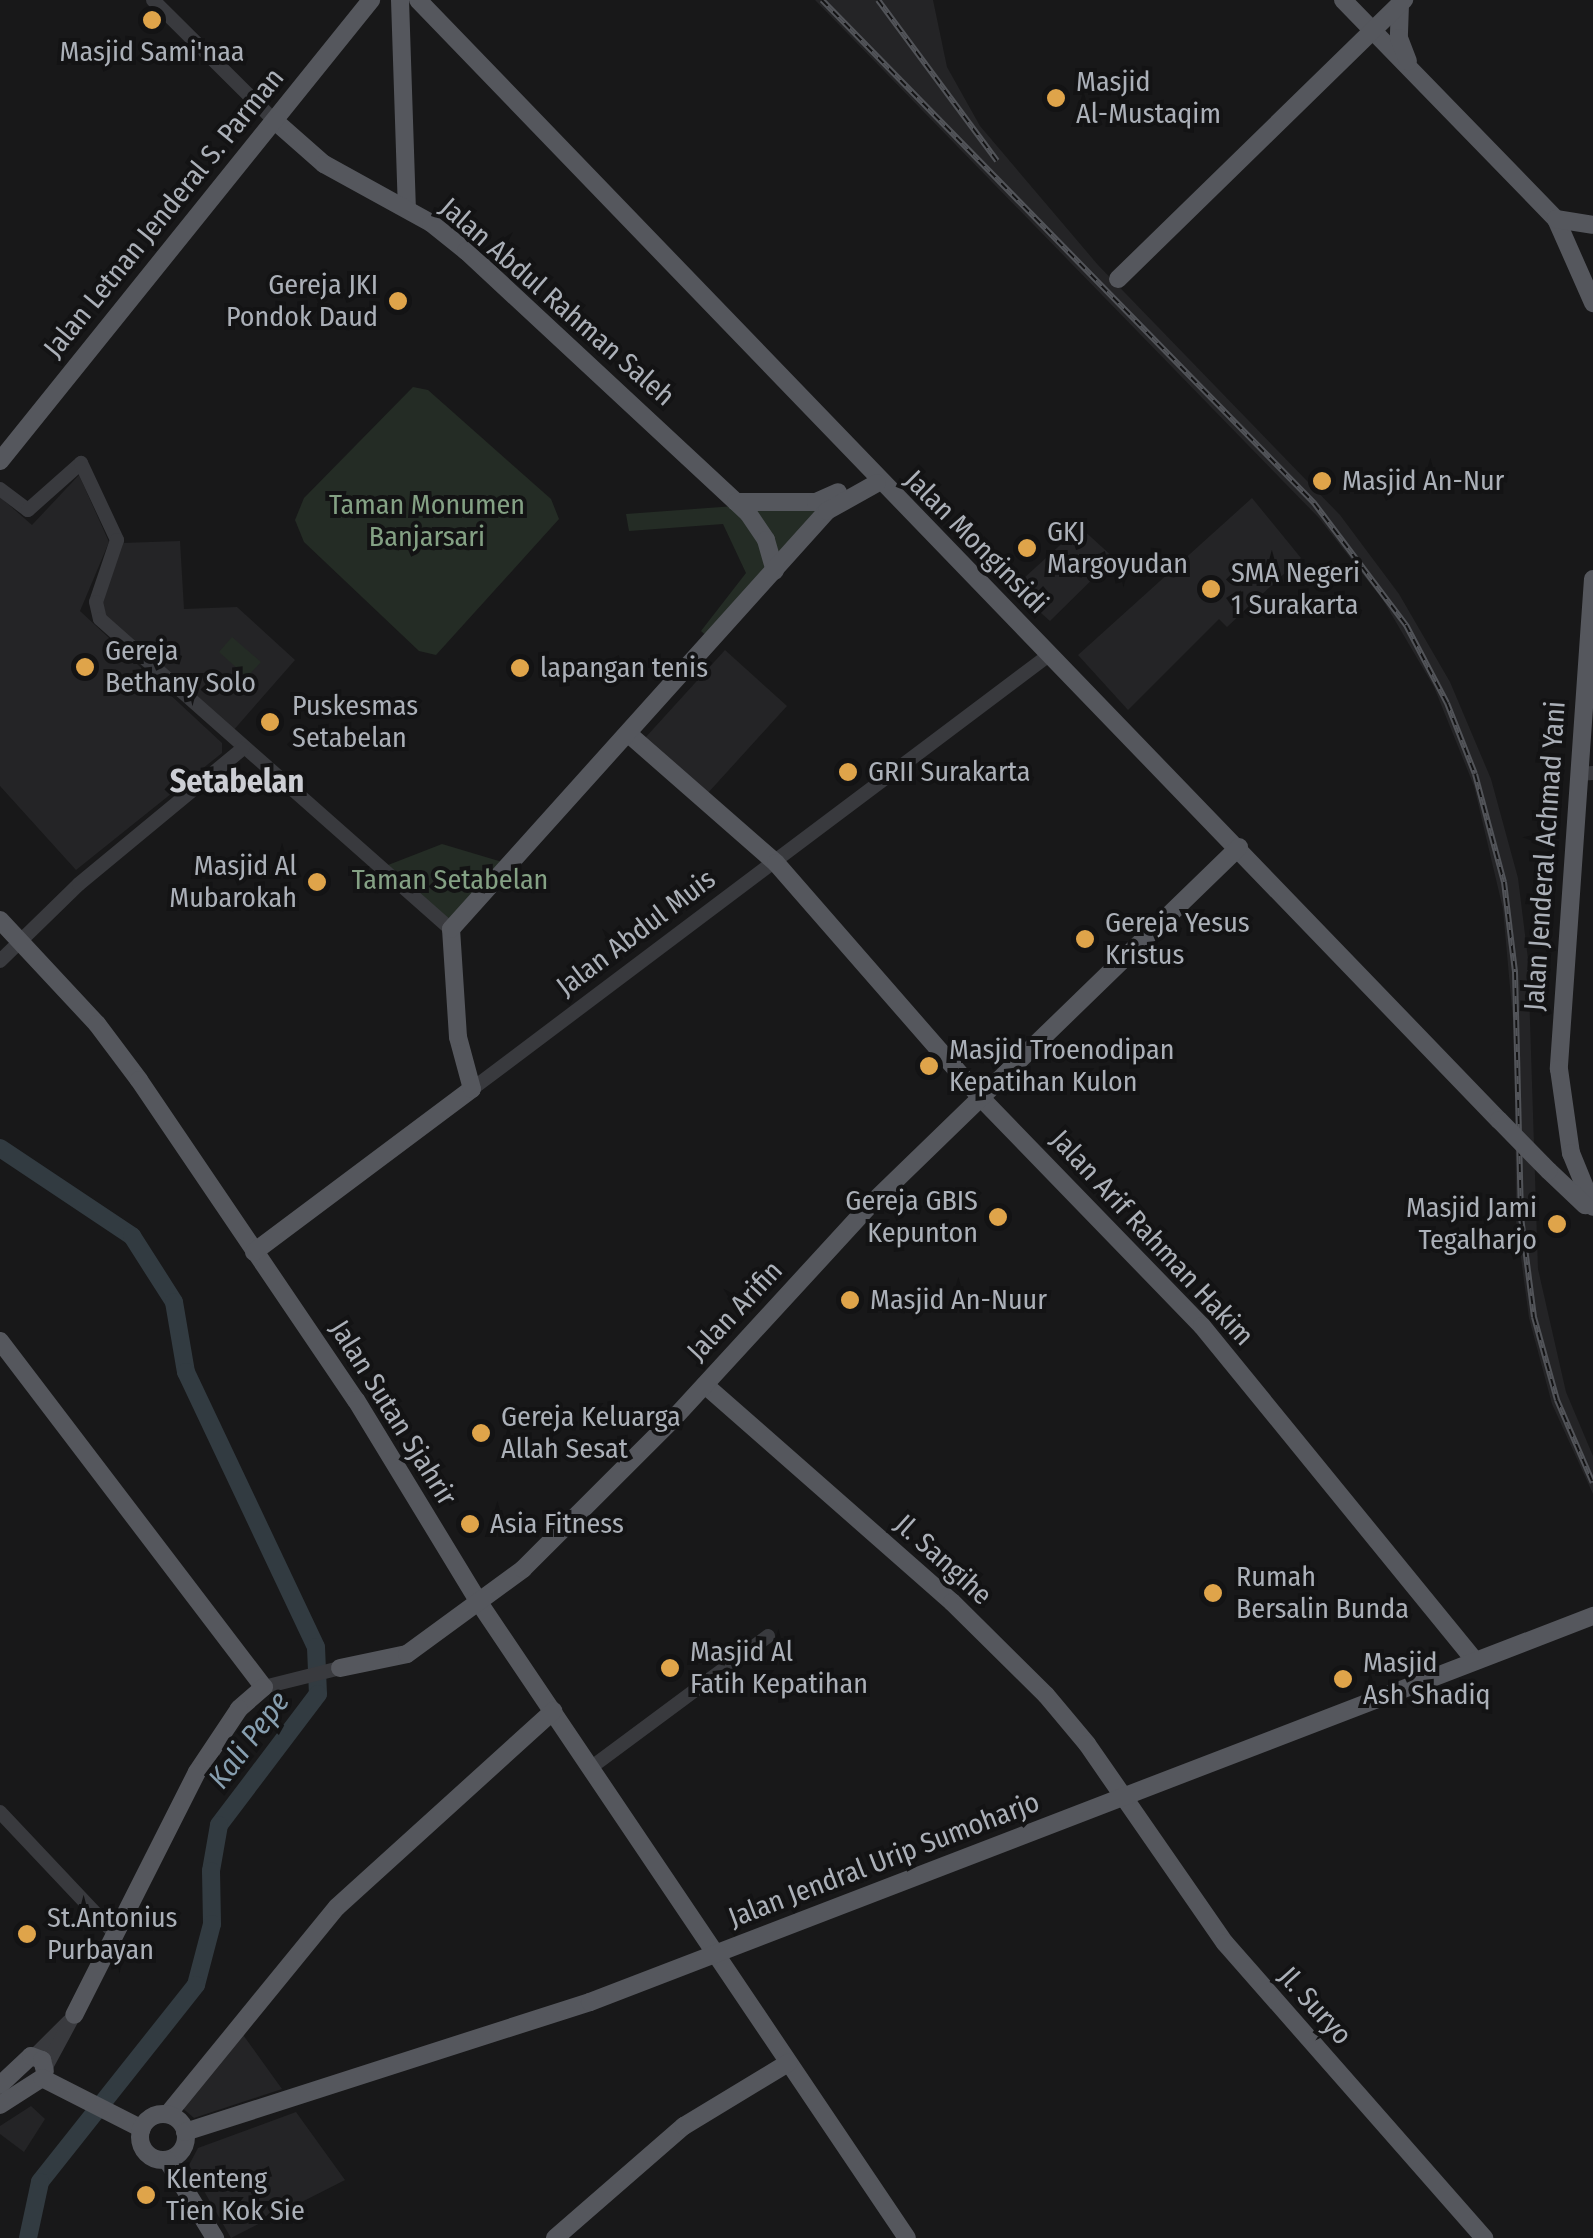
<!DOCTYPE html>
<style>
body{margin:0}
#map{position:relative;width:1593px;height:2238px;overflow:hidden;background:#181819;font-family:"Fira Sans Condensed",sans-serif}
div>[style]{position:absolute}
.built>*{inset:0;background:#242426}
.green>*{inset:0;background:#242c25}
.river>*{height:18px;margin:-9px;padding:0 9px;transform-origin:9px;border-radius:9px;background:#323b41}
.minor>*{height:14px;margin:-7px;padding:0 7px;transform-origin:7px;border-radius:7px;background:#393a3e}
.major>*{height:18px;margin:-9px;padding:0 9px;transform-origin:9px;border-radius:9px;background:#55575d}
.major>.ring{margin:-9px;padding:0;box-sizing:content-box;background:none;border:18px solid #55575d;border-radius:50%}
.rail>*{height:6px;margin-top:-3px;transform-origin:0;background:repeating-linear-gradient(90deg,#131314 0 8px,#525459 0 16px);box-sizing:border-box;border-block:2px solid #525459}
.major-bridge>*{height:18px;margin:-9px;padding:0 9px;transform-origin:9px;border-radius:9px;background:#55575d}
.dots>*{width:28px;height:28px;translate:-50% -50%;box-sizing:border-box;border:5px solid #131314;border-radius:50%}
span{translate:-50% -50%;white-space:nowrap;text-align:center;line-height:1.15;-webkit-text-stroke:8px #131314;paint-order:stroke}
.poi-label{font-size:28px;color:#abb0b8}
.left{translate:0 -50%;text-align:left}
.right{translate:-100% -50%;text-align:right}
.street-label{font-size:28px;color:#abb0b8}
.park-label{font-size:28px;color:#84a184}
.water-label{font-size:30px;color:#869eaf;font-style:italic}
.quarter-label{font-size:32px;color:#ccced4;font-weight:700}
</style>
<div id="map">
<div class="built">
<i style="clip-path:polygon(815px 0,933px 0,947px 67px,980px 126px,1098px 265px,1340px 515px,1399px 594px,1450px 682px,1491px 779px,1518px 878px,1528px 959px,1538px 1269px,1566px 1392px,1593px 1456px,1593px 1494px,1552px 1404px,1529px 1318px,1516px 1220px,1515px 1043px,1503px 909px,1474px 786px,1434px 687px,1383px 600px,1319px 518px)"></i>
<i style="clip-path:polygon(79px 475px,109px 542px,80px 611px,222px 743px,222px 753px,76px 870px,0 786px,0 497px,32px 525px)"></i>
<i style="clip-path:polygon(1252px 498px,1301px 558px,1227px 627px,1219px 619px,1128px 710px,1078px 655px)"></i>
<i style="clip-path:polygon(1080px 527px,1114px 558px,1050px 621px,1013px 588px)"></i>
<i style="clip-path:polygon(180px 541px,184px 609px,237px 607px,295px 660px,232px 732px,102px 613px,98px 602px,122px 543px)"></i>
<i style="clip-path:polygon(725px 650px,787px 706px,707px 794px,645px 738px)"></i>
<i style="clip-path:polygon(241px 2032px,282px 2089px,194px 2118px,180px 2106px)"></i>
<i style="clip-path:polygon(31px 2106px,45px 2119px,24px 2152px,0 2134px,0 2126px)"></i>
<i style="clip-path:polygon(296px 2112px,345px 2180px,231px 2238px,189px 2165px,198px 2148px)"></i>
</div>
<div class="green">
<i style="clip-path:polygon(413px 387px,428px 390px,551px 499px,559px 519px,436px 655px,419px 651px,304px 542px,295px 520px,304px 498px)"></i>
<i style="clip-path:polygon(825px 504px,776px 566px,748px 511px)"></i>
<i style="clip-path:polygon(735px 506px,750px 522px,771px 571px,712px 641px,701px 631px,746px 573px,723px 524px,629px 531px,626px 514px)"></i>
<i style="clip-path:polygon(232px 637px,261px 662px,247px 677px,219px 652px)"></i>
<i style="clip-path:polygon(442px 844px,509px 864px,451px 924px,383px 867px)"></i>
</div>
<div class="river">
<i style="left:0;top:1148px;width:159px;rotate:33.7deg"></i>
<i style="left:132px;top:1236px;width:78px;rotate:57.5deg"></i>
<i style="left:174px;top:1302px;width:71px;rotate:80.3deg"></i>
<i style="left:186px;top:1372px;width:304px;rotate:64.7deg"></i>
<i style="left:316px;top:1647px;width:47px;rotate:87.6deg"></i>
<i style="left:318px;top:1694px;width:164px;rotate:127.1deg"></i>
<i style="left:219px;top:1825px;width:47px;rotate:99.9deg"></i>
<i style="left:211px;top:1871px;width:53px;rotate:88.9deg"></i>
<i style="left:212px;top:1924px;width:63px;rotate:104.7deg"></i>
<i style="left:196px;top:1985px;width:251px;rotate:128.4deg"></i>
<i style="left:40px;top:2182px;width:57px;rotate:102.1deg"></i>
</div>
<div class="minor">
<i style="left:153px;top:0;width:172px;rotate:44.8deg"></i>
<i style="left:0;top:489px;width:35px;rotate:37deg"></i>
<i style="left:28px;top:510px;width:71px;rotate:-41.6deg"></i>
<i style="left:81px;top:463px;width:85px;rotate:64.9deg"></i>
<i style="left:117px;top:540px;width:65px;rotate:108.7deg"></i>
<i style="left:96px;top:602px;width:17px;rotate:77deg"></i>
<i style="left:100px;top:619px;width:468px;rotate:41.5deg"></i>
<i style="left:1578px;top:774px;width:15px;rotate:-4deg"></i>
<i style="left:0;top:961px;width:110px;rotate:-44.3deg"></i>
<i style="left:79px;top:884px;width:212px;rotate:-39.6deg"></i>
<i style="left:472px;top:1089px;width:722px;rotate:-36.95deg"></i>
<i style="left:264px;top:1687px;width:78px;rotate:-14deg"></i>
<i style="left:593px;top:1766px;width:218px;rotate:-36.6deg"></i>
<i style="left:0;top:1812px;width:166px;rotate:46.7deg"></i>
<i style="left:34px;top:2056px;width:49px;rotate:-45deg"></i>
<i style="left:46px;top:2067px;width:59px;rotate:-61.7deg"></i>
</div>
<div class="major">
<i style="left:400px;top:0;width:209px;rotate:88.1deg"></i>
<i style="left:418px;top:0;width:1557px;rotate:46.02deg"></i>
<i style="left:1343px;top:0;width:305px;rotate:45.8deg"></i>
<i style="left:1556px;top:219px;width:92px;rotate:66.2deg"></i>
<i style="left:1400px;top:4px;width:34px;rotate:92deg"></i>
<i style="left:1399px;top:38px;width:25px;rotate:69deg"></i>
<i style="left:275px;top:121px;width:65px;rotate:41.3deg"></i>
<i style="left:324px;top:164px;width:122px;rotate:28.9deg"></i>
<i style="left:431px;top:223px;width:45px;rotate:38.7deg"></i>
<i style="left:466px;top:251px;width:385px;rotate:42.9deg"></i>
<i style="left:748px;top:513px;width:32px;rotate:56deg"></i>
<i style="left:766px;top:540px;width:32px;rotate:74deg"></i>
<i style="left:1556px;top:219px;width:37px;rotate:9deg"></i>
<i style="left:1118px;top:279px;width:400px;rotate:-44.3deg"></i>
<i style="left:0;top:461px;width:592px;rotate:-51.17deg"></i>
<i style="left:736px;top:502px;width:80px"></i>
<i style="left:816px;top:502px;width:24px;rotate:-24deg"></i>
<i style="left:1593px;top:579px;width:491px;rotate:94deg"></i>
<i style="left:1559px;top:1069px;width:85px;rotate:81.9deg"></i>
<i style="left:1571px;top:1153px;width:58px;rotate:67.8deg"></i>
<i style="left:631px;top:736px;width:193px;rotate:41.2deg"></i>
<i style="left:776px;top:863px;width:313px;rotate:48.9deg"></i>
<i style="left:982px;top:1099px;width:316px;rotate:45.9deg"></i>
<i style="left:1202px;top:1326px;width:432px;rotate:50.8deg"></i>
<i style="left:0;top:920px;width:142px;rotate:47deg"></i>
<i style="left:97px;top:1024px;width:70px;rotate:53.1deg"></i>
<i style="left:139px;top:1080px;width:387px;rotate:55.9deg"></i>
<i style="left:356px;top:1400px;width:239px;rotate:58.7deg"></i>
<i style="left:480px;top:1604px;width:764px;rotate:56.04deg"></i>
<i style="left:1549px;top:1171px;width:50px;rotate:43.4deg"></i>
<i style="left:254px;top:1252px;width:272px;rotate:-36.8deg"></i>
<i style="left:472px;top:1089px;width:54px;rotate:-105.1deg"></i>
<i style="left:458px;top:1037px;width:108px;rotate:-93.7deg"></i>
<i style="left:451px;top:929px;width:562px;rotate:-48.03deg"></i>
<i style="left:827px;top:511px;width:57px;rotate:-29.2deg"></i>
<i style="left:0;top:1341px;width:435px;rotate:52.7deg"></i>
<i style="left:264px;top:1687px;width:33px;rotate:139deg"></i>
<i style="left:239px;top:1709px;width:76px;rotate:123.7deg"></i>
<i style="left:197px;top:1772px;width:272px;rotate:116.8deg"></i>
<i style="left:705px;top:1385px;width:329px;rotate:41.3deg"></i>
<i style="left:952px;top:1602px;width:132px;rotate:44.7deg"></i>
<i style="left:1046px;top:1695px;width:64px;rotate:50.1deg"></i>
<i style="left:1087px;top:1744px;width:242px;rotate:55.3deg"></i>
<i style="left:1225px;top:1943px;width:393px;rotate:48.7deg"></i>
<i style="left:340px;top:1668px;width:68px;rotate:-11.8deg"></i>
<i style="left:407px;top:1654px;width:144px;rotate:-36.2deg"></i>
<i style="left:523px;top:1569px;width:216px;rotate:-45deg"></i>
<i style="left:676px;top:1416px;width:284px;rotate:-47.4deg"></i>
<i style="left:868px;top:1207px;width:517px;rotate:-44.14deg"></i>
<i style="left:0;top:2085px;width:42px;rotate:-43.1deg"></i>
<i style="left:31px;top:2056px;width:12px;rotate:20deg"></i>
<i style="left:42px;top:2060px;width:11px;rotate:75deg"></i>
<i style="left:0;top:2105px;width:50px;rotate:-32.7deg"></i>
<i style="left:42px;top:2078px;width:112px;rotate:27deg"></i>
<i style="left:168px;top:2114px;width:267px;rotate:-50.8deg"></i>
<i style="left:337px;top:1907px;width:292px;rotate:-42.2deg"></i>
<i class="ring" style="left:140px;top:2114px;width:28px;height:28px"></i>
<i style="left:185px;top:2132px;width:425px;rotate:-17.8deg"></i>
<i style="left:590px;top:2002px;width:1075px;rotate:-21.05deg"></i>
<i style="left:167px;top:2160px;width:92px;rotate:58.4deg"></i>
<i style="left:555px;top:2238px;width:171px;rotate:-41deg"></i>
<i style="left:684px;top:2126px;width:122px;rotate:-31.2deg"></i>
</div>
<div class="rail">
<i style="left:822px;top:0;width:704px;rotate:45.63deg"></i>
<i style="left:1314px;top:503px;width:153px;rotate:53deg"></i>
<i style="left:1406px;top:625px;width:88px;rotate:62.3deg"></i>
<i style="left:1447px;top:703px;width:76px;rotate:68.5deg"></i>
<i style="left:1475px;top:774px;width:112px;rotate:75deg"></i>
<i style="left:1504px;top:882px;width:91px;rotate:83deg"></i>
<i style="left:1515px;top:972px;width:245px;rotate:88.6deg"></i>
<i style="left:1521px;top:1217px;width:101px;rotate:82.6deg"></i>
<i style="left:1534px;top:1317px;width:86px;rotate:74.5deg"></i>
<i style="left:1557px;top:1400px;width:90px;rotate:66.6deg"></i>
<i style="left:878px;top:0;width:200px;rotate:53.5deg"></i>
</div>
<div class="major-bridge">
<i style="left:1499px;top:1120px;width:71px;rotate:45.6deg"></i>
</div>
<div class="dots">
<i style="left:152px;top:20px;background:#dfa44a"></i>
<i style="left:1056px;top:98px;background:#dfa44a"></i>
<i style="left:398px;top:301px;background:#dfa44a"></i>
<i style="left:1322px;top:481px;background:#dfa44a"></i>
<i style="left:1027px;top:548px;background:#dfa44a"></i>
<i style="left:1211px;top:589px;background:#dfa44a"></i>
<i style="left:85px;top:667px;background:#dfa44a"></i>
<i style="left:520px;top:668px;background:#dfa44a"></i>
<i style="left:270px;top:722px;background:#dfa44a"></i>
<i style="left:848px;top:772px;background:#dfa44a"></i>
<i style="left:317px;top:882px;background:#dfa44a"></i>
<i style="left:1085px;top:939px;background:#dfa44a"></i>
<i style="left:929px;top:1066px;background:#dfa44a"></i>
<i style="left:998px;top:1217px;background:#dfa44a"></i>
<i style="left:1557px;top:1224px;background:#dfa44a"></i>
<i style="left:850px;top:1300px;background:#dfa44a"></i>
<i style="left:481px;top:1433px;background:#dfa44a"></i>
<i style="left:470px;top:1524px;background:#dfa44a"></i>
<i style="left:1213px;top:1593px;background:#dfa44a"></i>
<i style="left:670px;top:1668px;background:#dfa44a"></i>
<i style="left:1343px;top:1679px;background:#dfa44a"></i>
<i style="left:27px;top:1934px;background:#dfa44a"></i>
<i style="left:146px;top:2195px;background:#dfa44a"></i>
</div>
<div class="poi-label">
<span style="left:152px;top:52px">Masjid Sami'naa</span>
<span class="left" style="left:1076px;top:98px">Masjid<br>Al-Mustaqim</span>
<span class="right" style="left:378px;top:301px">Gereja JKI<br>Pondok Daud</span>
<span class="left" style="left:1342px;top:481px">Masjid An-Nur</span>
<span class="left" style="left:1047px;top:548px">GKJ<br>Margoyudan</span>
<span class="left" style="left:1231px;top:589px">SMA Negeri<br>1 Surakarta</span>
<span class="left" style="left:105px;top:667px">Gereja<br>Bethany Solo</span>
<span class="left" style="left:540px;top:668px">lapangan tenis</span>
<span class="left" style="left:292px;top:722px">Puskesmas<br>Setabelan</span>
<span class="left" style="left:868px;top:772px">GRII Surakarta</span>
<span class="right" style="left:297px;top:882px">Masjid Al<br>Mubarokah</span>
<span class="left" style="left:1105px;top:939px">Gereja Yesus<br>Kristus</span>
<span class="left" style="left:949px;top:1066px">Masjid Troenodipan<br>Kepatihan Kulon</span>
<span class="right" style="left:978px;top:1217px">Gereja GBIS<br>Kepunton</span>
<span class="right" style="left:1537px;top:1224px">Masjid Jami<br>Tegalharjo</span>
<span class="left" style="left:870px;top:1300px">Masjid An-Nuur</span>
<span class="left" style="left:501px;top:1433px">Gereja Keluarga<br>Allah Sesat</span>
<span class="left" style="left:490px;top:1524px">Asia Fitness</span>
<span class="left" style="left:1236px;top:1593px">Rumah<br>Bersalin Bunda</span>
<span class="left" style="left:690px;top:1668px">Masjid Al<br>Fatih Kepatihan</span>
<span class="left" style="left:1363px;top:1679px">Masjid<br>Ash Shadiq</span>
<span class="left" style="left:47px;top:1934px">St.Antonius<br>Purbayan</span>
<span class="left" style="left:166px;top:2195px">Klenteng<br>Tien Kok Sie</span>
</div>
<div class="street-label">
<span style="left:164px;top:213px;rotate:-51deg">Jalan Letnan Jenderal S. Parman</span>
<span style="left:557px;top:302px;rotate:41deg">Jalan Abdul Rahman Saleh</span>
<span style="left:976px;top:542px;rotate:45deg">Jalan Monginsidi</span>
<span style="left:1545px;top:856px;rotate:-86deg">Jalan Jenderal Achmad Yani</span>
<span style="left:636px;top:933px;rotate:-37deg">Jalan Abdul Muis</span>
<span style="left:1152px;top:1238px;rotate:47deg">Jalan Arif Rahman Hakim</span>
<span style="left:735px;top:1311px;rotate:-47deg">Jalan Arifin</span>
<span style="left:393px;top:1413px;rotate:58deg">Jalan Sutan Sjahrir</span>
<span style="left:943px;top:1560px;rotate:42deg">Jl. Sangihe</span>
<span style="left:884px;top:1860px;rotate:-21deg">Jalan Jendral Urip Sumoharjo</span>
<span style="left:1315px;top:2006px;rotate:48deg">Jl. Suryo</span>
</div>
<div class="park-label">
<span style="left:427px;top:521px">Taman Monumen<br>Banjarsari</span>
<span style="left:450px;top:880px">Taman Setabelan</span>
</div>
<div class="water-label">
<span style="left:249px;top:1740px;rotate:-53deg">Kali Pepe</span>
</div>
<div class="quarter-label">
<span style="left:237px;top:781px">Setabelan</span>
</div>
</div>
